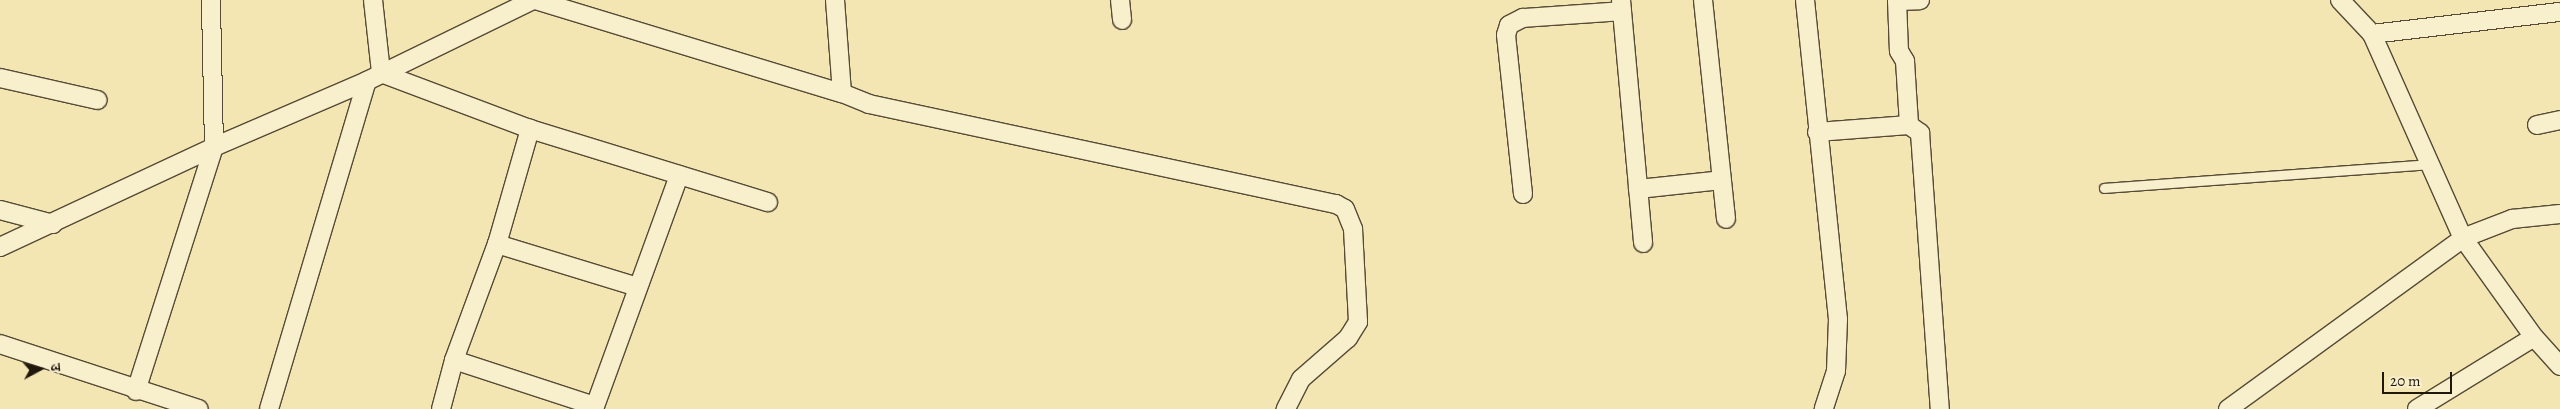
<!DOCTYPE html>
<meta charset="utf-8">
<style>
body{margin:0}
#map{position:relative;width:2560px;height:409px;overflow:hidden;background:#f4e6b2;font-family:Alegreya,"Noto Serif Devanagari",serif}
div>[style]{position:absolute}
.roads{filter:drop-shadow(1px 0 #554b36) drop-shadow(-1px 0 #554b36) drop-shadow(0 1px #554b36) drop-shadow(0 -1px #554b36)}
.service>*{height:9px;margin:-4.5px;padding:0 4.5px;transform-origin:4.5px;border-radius:4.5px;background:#f8efcd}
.minor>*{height:18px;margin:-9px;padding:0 9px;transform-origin:9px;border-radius:9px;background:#f8efcd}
span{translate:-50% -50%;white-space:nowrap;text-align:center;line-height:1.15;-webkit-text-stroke:5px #f8efcd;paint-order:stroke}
.north{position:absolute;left:15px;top:344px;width:50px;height:50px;-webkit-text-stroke:4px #f8efcd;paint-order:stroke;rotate:84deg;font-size:14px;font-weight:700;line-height:20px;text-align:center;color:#20170d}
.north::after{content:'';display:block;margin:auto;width:18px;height:22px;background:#20170d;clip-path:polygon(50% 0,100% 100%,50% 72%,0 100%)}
.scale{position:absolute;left:2382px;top:372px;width:70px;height:22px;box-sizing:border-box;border:2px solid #20170d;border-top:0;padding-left:6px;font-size:15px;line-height:18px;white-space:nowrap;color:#20170d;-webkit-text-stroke:4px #f8efcd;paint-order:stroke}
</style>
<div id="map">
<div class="roads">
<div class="service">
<i style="left:2104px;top:188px;width:327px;rotate:-4.2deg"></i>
</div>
<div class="minor">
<i style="left:373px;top:0;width:73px;rotate:83.7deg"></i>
<i style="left:381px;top:73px;width:159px;rotate:20.6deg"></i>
<i style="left:530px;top:129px;width:249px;rotate:17.1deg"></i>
<i style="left:535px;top:0;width:321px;rotate:16.9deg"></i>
<i style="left:835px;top:0;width:93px;rotate:85.7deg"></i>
<i style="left:842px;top:93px;width:29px;rotate:22deg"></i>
<i style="left:869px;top:104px;width:478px;rotate:12.1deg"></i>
<i style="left:1336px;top:204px;width:10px;rotate:29deg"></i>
<i style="left:1345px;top:209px;width:22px;rotate:68deg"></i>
<i style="left:1353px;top:229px;width:93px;rotate:86.9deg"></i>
<i style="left:1358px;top:322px;width:19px;rotate:122deg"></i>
<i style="left:1348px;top:338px;width:62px;rotate:138.9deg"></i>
<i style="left:1301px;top:379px;width:34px;rotate:117deg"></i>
<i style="left:1120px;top:0;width:20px;rotate:84deg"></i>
<i style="left:1621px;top:0;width:244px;rotate:84.8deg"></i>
<i style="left:1703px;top:0;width:220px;rotate:84deg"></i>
<i style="left:1805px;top:0;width:321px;rotate:84.1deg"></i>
<i style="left:1838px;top:319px;width:52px;rotate:92.2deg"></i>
<i style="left:1836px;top:371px;width:40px;rotate:108deg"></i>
<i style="left:1897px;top:0;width:51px;rotate:87.8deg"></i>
<i style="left:1899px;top:51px;width:12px;rotate:59deg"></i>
<i style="left:1905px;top:61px;width:64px;rotate:86.4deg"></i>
<i style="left:2340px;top:0;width:47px;rotate:46.7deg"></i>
<i style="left:2372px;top:34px;width:223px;rotate:66deg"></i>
<i style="left:2463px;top:238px;width:122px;rotate:54.4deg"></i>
<i style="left:2534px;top:337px;width:39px;rotate:48deg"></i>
<i style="left:1897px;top:1px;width:23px;rotate:-2deg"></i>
<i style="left:2372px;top:34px;width:189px;rotate:-6.7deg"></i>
<i style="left:0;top:78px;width:100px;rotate:12.7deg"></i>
<i style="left:2537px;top:125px;width:24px;rotate:-12deg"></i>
<i style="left:1817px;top:132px;width:92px;rotate:-4.4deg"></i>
<i style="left:1909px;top:125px;width:14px;rotate:36deg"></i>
<i style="left:1920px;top:133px;width:277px;rotate:85.9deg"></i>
<i style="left:1638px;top:189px;width:84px;rotate:-6.1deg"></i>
<i style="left:1523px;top:194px;width:160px;rotate:-96.1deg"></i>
<i style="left:1506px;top:35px;width:10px;rotate:-73deg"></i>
<i style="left:1509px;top:25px;width:16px;rotate:-27deg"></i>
<i style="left:1523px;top:18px;width:99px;rotate:-4deg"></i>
<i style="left:0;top:210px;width:55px;rotate:14.8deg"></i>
<i style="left:497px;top:244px;width:147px;rotate:17deg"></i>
<i style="left:0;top:247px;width:236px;rotate:-25deg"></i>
<i style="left:214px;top:147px;width:167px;rotate:-23.3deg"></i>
<i style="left:367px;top:81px;width:185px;rotate:-26deg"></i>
<i style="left:0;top:344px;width:209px;rotate:18.1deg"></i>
<i style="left:454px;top:360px;width:148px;rotate:18.1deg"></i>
<i style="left:136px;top:391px;width:256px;rotate:-72.3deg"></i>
<i style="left:214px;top:147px;width:147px;rotate:-91.2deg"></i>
<i style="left:269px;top:409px;width:342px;rotate:-73.4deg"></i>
<i style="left:441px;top:409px;width:51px;rotate:-75.1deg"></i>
<i style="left:454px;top:360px;width:124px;rotate:-69.7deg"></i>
<i style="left:497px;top:244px;width:120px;rotate:-74deg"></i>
<i style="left:594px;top:409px;width:249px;rotate:-70deg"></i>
<i style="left:2228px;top:409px;width:291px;rotate:-36deg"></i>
<i style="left:2463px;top:238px;width:53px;rotate:-21.2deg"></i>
<i style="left:2512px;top:219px;width:48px;rotate:-5.9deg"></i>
<i style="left:2417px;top:409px;width:137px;rotate:-31.6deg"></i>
</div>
</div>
<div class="north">उ</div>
<div class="scale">20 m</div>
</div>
